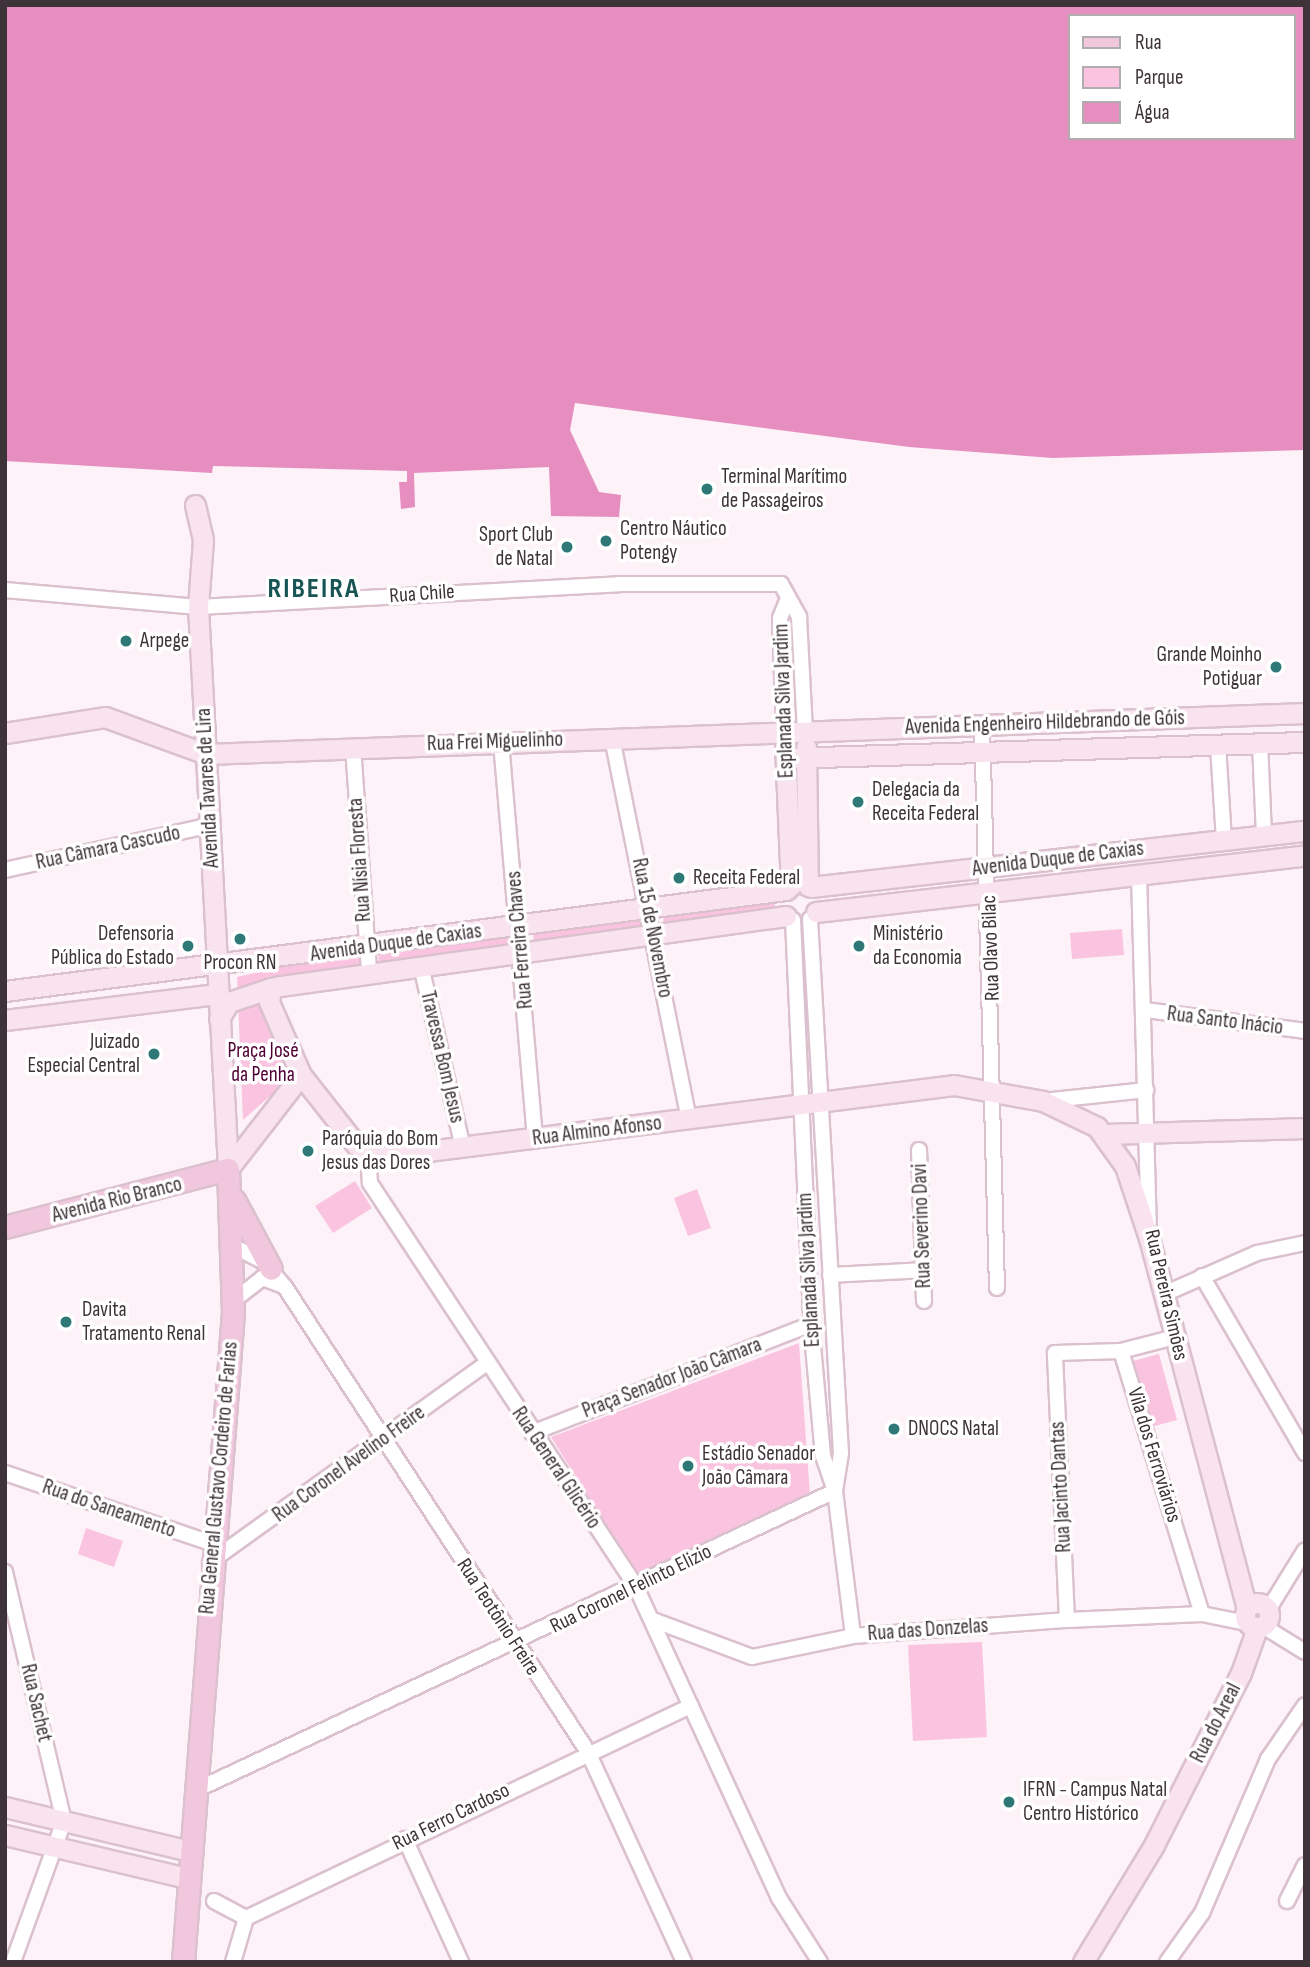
<!DOCTYPE html>
<meta charset="utf-8">
<style>
body{margin:0}
#map{position:relative;width:1310px;height:1967px;overflow:hidden;background:#fdf2f7;font-family:"Sofia Sans Condensed",sans-serif}
div>[style]{position:absolute}
.green>*{inset:0;background:#fac4e1}
.water>*{inset:0;background:#e68ec0}
.roads{filter:drop-shadow(2px 0 #dbc0ce) drop-shadow(-2px 0 #dbc0ce) drop-shadow(0 2px #dbc0ce) drop-shadow(0 -2px #dbc0ce)}
.street>*{height:14px;margin:-7px;padding:0 7px;transform-origin:7px;border-radius:7px;background:#fff}
.secondary>*{height:19px;margin:-9.5px;padding:0 9.5px;transform-origin:9.5px;border-radius:9.5px;background:#f8e3ee}
.secondary>.ring{margin:-9.5px;padding:0;box-sizing:content-box;background:none;border:19px solid #f8e3ee;border-radius:50%}
.primary>*{height:21px;margin:-10.5px;padding:0 10.5px;transform-origin:10.5px;border-radius:10.5px;background:#f1c7de}
.dots>*{width:19px;height:19px;translate:-50% -50%;box-sizing:border-box;border:4px solid #fff;border-radius:50%}
span{translate:-50% -50%;white-space:nowrap;text-align:center;line-height:1.15;-webkit-text-stroke:7px #fff;paint-order:stroke}
.poi-label{font-size:21px;color:#3d3338}
.left{translate:0 -50%;text-align:left}
.right{translate:-100% -50%;text-align:right}
.street-label{font-size:21px;color:#3d3338}
.park-label{font-size:21px;color:#4f0036}
.district-label{font-size:28px;color:#185454;font-weight:700;letter-spacing:2px}
.frame{position:absolute;inset:0;border:7px solid #3d3338;pointer-events:none}
.legend{position:absolute;left:1068px;top:14px;width:228px;height:126px;box-sizing:border-box;background:#fff;border:2px solid #b1adaf;margin:0;padding:9px 12px;list-style:none;font-size:21px;color:#3d3338}
.legend li{display:flex;align-items:center;gap:14px;height:35px}
.legend b{width:35px;border:2px solid #b1adaf}
</style>
<div id="map">
<div class="green">
<i style="clip-path:polygon(774px 898px,776px 914px,664px 931px,663px 912px)"></i>
<i style="clip-path:polygon(644px 918px,645px 930px,534px 945px,533px 930px)"></i>
<i style="clip-path:polygon(1122px 929px,1124px 955px,1072px 959px,1070px 933px)"></i>
<i style="clip-path:polygon(512px 933px,513px 948px,379px 965px,378px 951px)"></i>
<i style="clip-path:polygon(355px 951px,364px 958px,356px 968px,268px 977px,262px 994px,287px 1060px,287px 1081px,243px 1120px,237px 977px)"></i>
<i style="clip-path:polygon(355px 1181px,372px 1208px,333px 1233px,315px 1206px)"></i>
<i style="clip-path:polygon(697px 1189px,711px 1228px,688px 1236px,674px 1198px)"></i>
<i style="clip-path:polygon(799px 1343px,810px 1495px,638px 1576px,551px 1437px)"></i>
<i style="clip-path:polygon(1159px 1354px,1177px 1420px,1151px 1427px,1133px 1361px)"></i>
<i style="clip-path:polygon(86px 1528px,123px 1541px,114px 1567px,78px 1554px)"></i>
<i style="clip-path:polygon(982px 1642px,987px 1737px,913px 1741px,908px 1645px)"></i>
</div>
<div class="water">
<i style="clip-path:polygon(evenodd,5px 5px,1305px 5px,1305px 450px,1053px 458px,909px 447px,575px 403px,570px 430px,599px 492px,621px 495px,619px 517px,551px 516px,549px 467px,414px 473px,415px 507px,401px 509px,399px 482px,407px 482px,407px 471px,213px 466px,212px 473px,5px 461px,5px 5px,1070px 16px,1294px 16px,1294px 138px,1070px 138px,1070px 16px)"></i>
</div>
<div class="roads">
<div class="street">
<i style="left:5px;top:590px;width:194px;rotate:5deg"></i>
<i style="left:198px;top:607px;width:422px;rotate:-3.1deg"></i>
<i style="left:619px;top:584px;width:162px"></i>
<i style="left:781px;top:584px;width:38px;rotate:61deg"></i>
<i style="left:799px;top:617px;width:116px;rotate:87deg"></i>
<i style="left:982px;top:724px;width:564px;rotate:88.48deg"></i>
<i style="left:784px;top:734px;width:116px;rotate:-92deg"></i>
<i style="left:780px;top:618px;width:22px;rotate:-68deg"></i>
<i style="left:612px;top:738px;width:389px;rotate:78.6deg"></i>
<i style="left:501px;top:742px;width:398px;rotate:85.1deg"></i>
<i style="left:1260px;top:743px;width:93px;rotate:87.5deg"></i>
<i style="left:1218px;top:745px;width:95px;rotate:86.4deg"></i>
<i style="left:353px;top:747px;width:226px;rotate:85.9deg"></i>
<i style="left:5px;top:870px;width:211px;rotate:-12.3deg"></i>
<i style="left:1139px;top:875px;width:349px;rotate:88.4deg"></i>
<i style="left:810px;top:919px;width:535px;rotate:86.68deg"></i>
<i style="left:841px;top:1453px;width:38px;rotate:99deg"></i>
<i style="left:793px;top:920px;width:404px;rotate:87.4deg"></i>
<i style="left:811px;top:1324px;width:133px;rotate:84.8deg"></i>
<i style="left:823px;top:1456px;width:37px;rotate:71deg"></i>
<i style="left:835px;top:1491px;width:146px;rotate:82.9deg"></i>
<i style="left:421px;top:966px;width:187px;rotate:77deg"></i>
<i style="left:1146px;top:1010px;width:160px;rotate:7.5deg"></i>
<i style="left:1043px;top:1101px;width:104px;rotate:-6.1deg"></i>
<i style="left:919px;top:1150px;width:151px;rotate:88.1deg"></i>
<i style="left:368px;top:1155px;width:28px;rotate:86deg"></i>
<i style="left:370px;top:1183px;width:484px;rotate:56.6deg"></i>
<i style="left:636px;top:1587px;width:342px;rotate:65.3deg"></i>
<i style="left:779px;top:1898px;width:76px;rotate:57.4deg"></i>
<i style="left:233px;top:1246px;width:34px;rotate:27deg"></i>
<i style="left:263px;top:1261px;width:34px;rotate:50deg"></i>
<i style="left:285px;top:1287px;width:555px;rotate:56.91deg"></i>
<i style="left:588px;top:1752px;width:231px;rotate:65.4deg"></i>
<i style="left:830px;top:1275px;width:94px;rotate:-3deg"></i>
<i style="left:1202px;top:1276px;width:205px;rotate:59.8deg"></i>
<i style="left:1164px;top:1294px;width:102px;rotate:-23.8deg"></i>
<i style="left:1257px;top:1253px;width:49px;rotate:-11.8deg"></i>
<i style="left:233px;top:1301px;width:37px;rotate:-38deg"></i>
<i style="left:262px;top:1278px;width:23px;rotate:20deg"></i>
<i style="left:1175px;top:1337px;width:56px;rotate:165.5deg"></i>
<i style="left:1121px;top:1351px;width:275px;rotate:72.9deg"></i>
<i style="left:532px;top:1433px;width:300px;rotate:-21.3deg"></i>
<i style="left:5px;top:1473px;width:220px;rotate:18.8deg"></i>
<i style="left:210px;top:1562px;width:341px;rotate:-35.7deg"></i>
<i style="left:5px;top:1572px;width:256px;rotate:76.7deg"></i>
<i style="left:64px;top:1821px;width:150px;rotate:109.9deg"></i>
<i style="left:1268px;top:1610px;width:70px;rotate:-58.3deg"></i>
<i style="left:653px;top:1620px;width:106px;rotate:20.5deg"></i>
<i style="left:752px;top:1657px;width:103px;rotate:-11.7deg"></i>
<i style="left:853px;top:1636px;width:215px;rotate:-4.3deg"></i>
<i style="left:1067px;top:1620px;width:135px;rotate:-2.5deg"></i>
<i style="left:1202px;top:1614px;width:46px;rotate:11.3deg"></i>
<i style="left:1067px;top:1620px;width:267px;rotate:-92.6deg"></i>
<i style="left:1055px;top:1353px;width:66px;rotate:-1.7deg"></i>
<i style="left:1263px;top:1626px;width:49px;rotate:31.8deg"></i>
<i style="left:196px;top:1790px;width:705px;rotate:-25.08deg"></i>
<i style="left:405px;top:1839px;width:135px;rotate:65.5deg"></i>
<i style="left:214px;top:1901px;width:36px;rotate:28deg"></i>
<i style="left:246px;top:1918px;width:493px;rotate:-25.5deg"></i>
<i style="left:1287px;top:1901px;width:40px;rotate:-63.4deg"></i>
<i style="left:233px;top:1962px;width:46px;rotate:-73.5deg"></i>
<i style="left:1167px;top:1962px;width:60px;rotate:-54.5deg"></i>
<i style="left:1202px;top:1913px;width:168px;rotate:-66.8deg"></i>
<i style="left:1268px;top:1759px;width:65px;rotate:-55.6deg"></i>
</div>
<div class="secondary">
<i style="left:195px;top:505px;width:36px;rotate:77deg"></i>
<i style="left:203px;top:540px;width:67px;rotate:94.3deg"></i>
<i style="left:198px;top:607px;width:563px;rotate:86.94deg"></i>
<i style="left:5px;top:733px;width:101px;rotate:-9.1deg"></i>
<i style="left:105px;top:717px;width:108px;rotate:20.1deg"></i>
<i style="left:206px;top:754px;width:1100px;rotate:-2.14deg"></i>
<i style="left:785px;top:745px;width:141px;rotate:87.6deg"></i>
<i style="left:806px;top:747px;width:139px;rotate:89.2deg"></i>
<i style="left:786px;top:758px;width:519px;rotate:-1.77deg"></i>
<i style="left:811px;top:887px;width:497px;rotate:-6.5deg"></i>
<i style="left:816px;top:912px;width:492px;rotate:-6.6deg"></i>
<i style="left:786px;top:916px;width:511px;rotate:172.12deg"></i>
<i style="left:280px;top:986px;width:9px;rotate:167deg"></i>
<i style="left:271px;top:988px;width:14px;rotate:98deg"></i>
<i style="left:269px;top:1002px;width:80px;rotate:66.3deg"></i>
<i style="left:301px;top:1075px;width:90px;rotate:51.7deg"></i>
<i style="left:357px;top:1146px;width:25px;rotate:26deg"></i>
<i style="left:380px;top:1157px;width:578px;rotate:-7.15deg"></i>
<i style="left:954px;top:1085px;width:90px;rotate:10.2deg"></i>
<i style="left:1043px;top:1101px;width:60px;rotate:25.7deg"></i>
<i style="left:1097px;top:1127px;width:48px;rotate:54.3deg"></i>
<i style="left:1125px;top:1166px;width:76px;rotate:71.6deg"></i>
<i style="left:1149px;top:1238px;width:383px;rotate:75.2deg"></i>
<i style="left:5px;top:991px;width:788px;rotate:-7.37deg"></i>
<i style="left:219px;top:1019px;width:20px;rotate:-60deg"></i>
<i style="left:229px;top:1002px;width:44px;rotate:-18.4deg"></i>
<i style="left:5px;top:1020px;width:213px;rotate:-7deg"></i>
<i style="left:1106px;top:1134px;width:199px;rotate:-1.7deg"></i>
<i style="left:228px;top:1169px;width:119px;rotate:-52.2deg"></i>
<i class="ring" style="left:1245px;top:1603px;width:5px;height:5px"></i>
<i style="left:5px;top:1807px;width:189px;rotate:13.4deg"></i>
<i style="left:5px;top:1835px;width:187px;rotate:13.3deg"></i>
<i style="left:1083px;top:1962px;width:137px;rotate:-58.7deg"></i>
<i style="left:1154px;top:1845px;width:193px;rotate:-63.2deg"></i>
<i style="left:1241px;top:1673px;width:48px;rotate:-70.4deg"></i>
</div>
<div class="primary">
<i style="left:234px;top:1200px;width:78px;rotate:61.8deg"></i>
<i style="left:5px;top:1227px;width:230px;rotate:-14.6deg"></i>
<i style="left:228px;top:1169px;width:143px;rotate:88deg"></i>
<i style="left:233px;top:1312px;width:652px;rotate:94.4deg"></i>
</div>
</div>
<div class="dots">
<i style="left:707px;top:489px;background:#2e7878"></i>
<i style="left:606px;top:541px;background:#2e7878"></i>
<i style="left:567px;top:547px;background:#2e7878"></i>
<i style="left:126px;top:641px;background:#2e7878"></i>
<i style="left:1276px;top:667px;background:#2e7878"></i>
<i style="left:858px;top:802px;background:#2e7878"></i>
<i style="left:679px;top:878px;background:#2e7878"></i>
<i style="left:240px;top:939px;background:#2e7878"></i>
<i style="left:188px;top:946px;background:#2e7878"></i>
<i style="left:859px;top:946px;background:#2e7878"></i>
<i style="left:154px;top:1054px;background:#2e7878"></i>
<i style="left:308px;top:1151px;background:#2e7878"></i>
<i style="left:66px;top:1322px;background:#2e7878"></i>
<i style="left:894px;top:1429px;background:#2e7878"></i>
<i style="left:688px;top:1466px;background:#2e7878"></i>
<i style="left:1009px;top:1802px;background:#2e7878"></i>
</div>
<div class="poi-label">
<span class="left" style="left:721px;top:489px">Terminal Marítimo<br>de Passageiros</span>
<span class="left" style="left:620px;top:541px">Centro Náutico<br>Potengy</span>
<span class="right" style="left:553px;top:547px">Sport Club<br>de Natal</span>
<span class="left" style="left:140px;top:641px">Arpege</span>
<span class="right" style="left:1262px;top:667px">Grande Moinho<br>Potiguar</span>
<span class="left" style="left:872px;top:802px">Delegacia da<br>Receita Federal</span>
<span class="left" style="left:693px;top:878px">Receita Federal</span>
<span class="right" style="left:174px;top:946px">Defensoria<br>Pública do Estado</span>
<span class="left" style="left:873px;top:946px">Ministério<br>da Economia</span>
<span style="left:240px;top:963px">Procon RN</span>
<span class="right" style="left:140px;top:1054px">Juizado<br>Especial Central</span>
<span class="left" style="left:322px;top:1151px">Paróquia do Bom<br>Jesus das Dores</span>
<span class="left" style="left:82px;top:1322px">Davita<br>Tratamento Renal</span>
<span class="left" style="left:908px;top:1429px">DNOCS Natal</span>
<span class="left" style="left:702px;top:1466px">Estádio Senador<br>João Câmara</span>
<span class="left" style="left:1023px;top:1802px">IFRN - Campus Natal<br>Centro Histórico</span>
</div>
<div class="street-label">
<span style="left:422px;top:594px;rotate:-4deg">Rua Chile</span>
<span style="left:784px;top:701px;rotate:-92deg">Esplanada Silva Jardim</span>
<span style="left:1045px;top:723px;rotate:-2deg">Avenida Engenheiro Hildebrando de Góis</span>
<span style="left:495px;top:742px;rotate:-2deg">Rua Frei Miguelinho</span>
<span style="left:208px;top:788px;rotate:-93deg">Avenida Tavares de Lira</span>
<span style="left:108px;top:848px;rotate:-12deg">Rua Câmara Cascudo</span>
<span style="left:1058px;top:859px;rotate:-7deg">Avenida Duque de Caxias</span>
<span style="left:360px;top:860px;rotate:-94deg">Rua Nísia Floresta</span>
<span style="left:652px;top:928px;rotate:79deg">Rua 15 de Novembro</span>
<span style="left:520px;top:940px;rotate:-95deg">Rua Ferreira Chaves</span>
<span style="left:396px;top:943px;rotate:-8deg">Avenida Duque de Caxias</span>
<span style="left:991px;top:948px;rotate:-92deg">Rua Olavo Bilac</span>
<span style="left:1225px;top:1021px;rotate:7deg">Rua Santo Inácio</span>
<span style="left:442px;top:1057px;rotate:77deg">Travessa Bom Jesus</span>
<span style="left:597px;top:1131px;rotate:-7deg">Rua Almino Afonso</span>
<span style="left:117px;top:1200px;rotate:-14deg">Avenida Rio Branco</span>
<span style="left:922px;top:1226px;rotate:-92deg">Rua Severino Davi</span>
<span style="left:809px;top:1270px;rotate:-93deg">Esplanada Silva Jardim</span>
<span style="left:1166px;top:1295px;rotate:77deg">Rua Pereira Simões</span>
<span style="left:672px;top:1378px;rotate:-21deg">Praça Senador João Câmara</span>
<span style="left:1154px;top:1455px;rotate:73deg">Vila dos Ferroviários</span>
<span style="left:349px;top:1464px;rotate:-36deg">Rua Coronel Avelino Freire</span>
<span style="left:556px;top:1468px;rotate:56deg">Rua General Glicério</span>
<span style="left:219px;top:1478px;rotate:-85deg">Rua General Gustavo Cordeiro de Farias</span>
<span style="left:1061px;top:1487px;rotate:-93deg">Rua Jacinto Dantas</span>
<span style="left:109px;top:1509px;rotate:19deg">Rua do Saneamento</span>
<span style="left:631px;top:1589px;rotate:-26deg">Rua Coronel Felinto Elizio</span>
<span style="left:498px;top:1617px;rotate:57deg">Rua Teotônio Freire</span>
<span style="left:928px;top:1630px;rotate:-4deg">Rua das Donzelas</span>
<span style="left:36px;top:1703px;rotate:77deg">Rua Sachet</span>
<span style="left:1216px;top:1723px;rotate:-63deg">Rua do Areal</span>
<span style="left:451px;top:1817px;rotate:-26deg">Rua Ferro Cardoso</span>
</div>
<div class="park-label">
<span style="left:263px;top:1063px">Praça José<br>da Penha</span>
</div>
<div class="district-label">
<span style="left:314px;top:589px">RIBEIRA</span>
</div>
<div class="frame"></div>
<ul class="legend">
<li><b style="height:9px;background:#f1c7de"></b>Rua</li>
<li><b style="height:19px;background:#fac4e1"></b>Parque</li>
<li><b style="height:19px;background:#e68ec0"></b>Água</li>
</ul>
</div>
